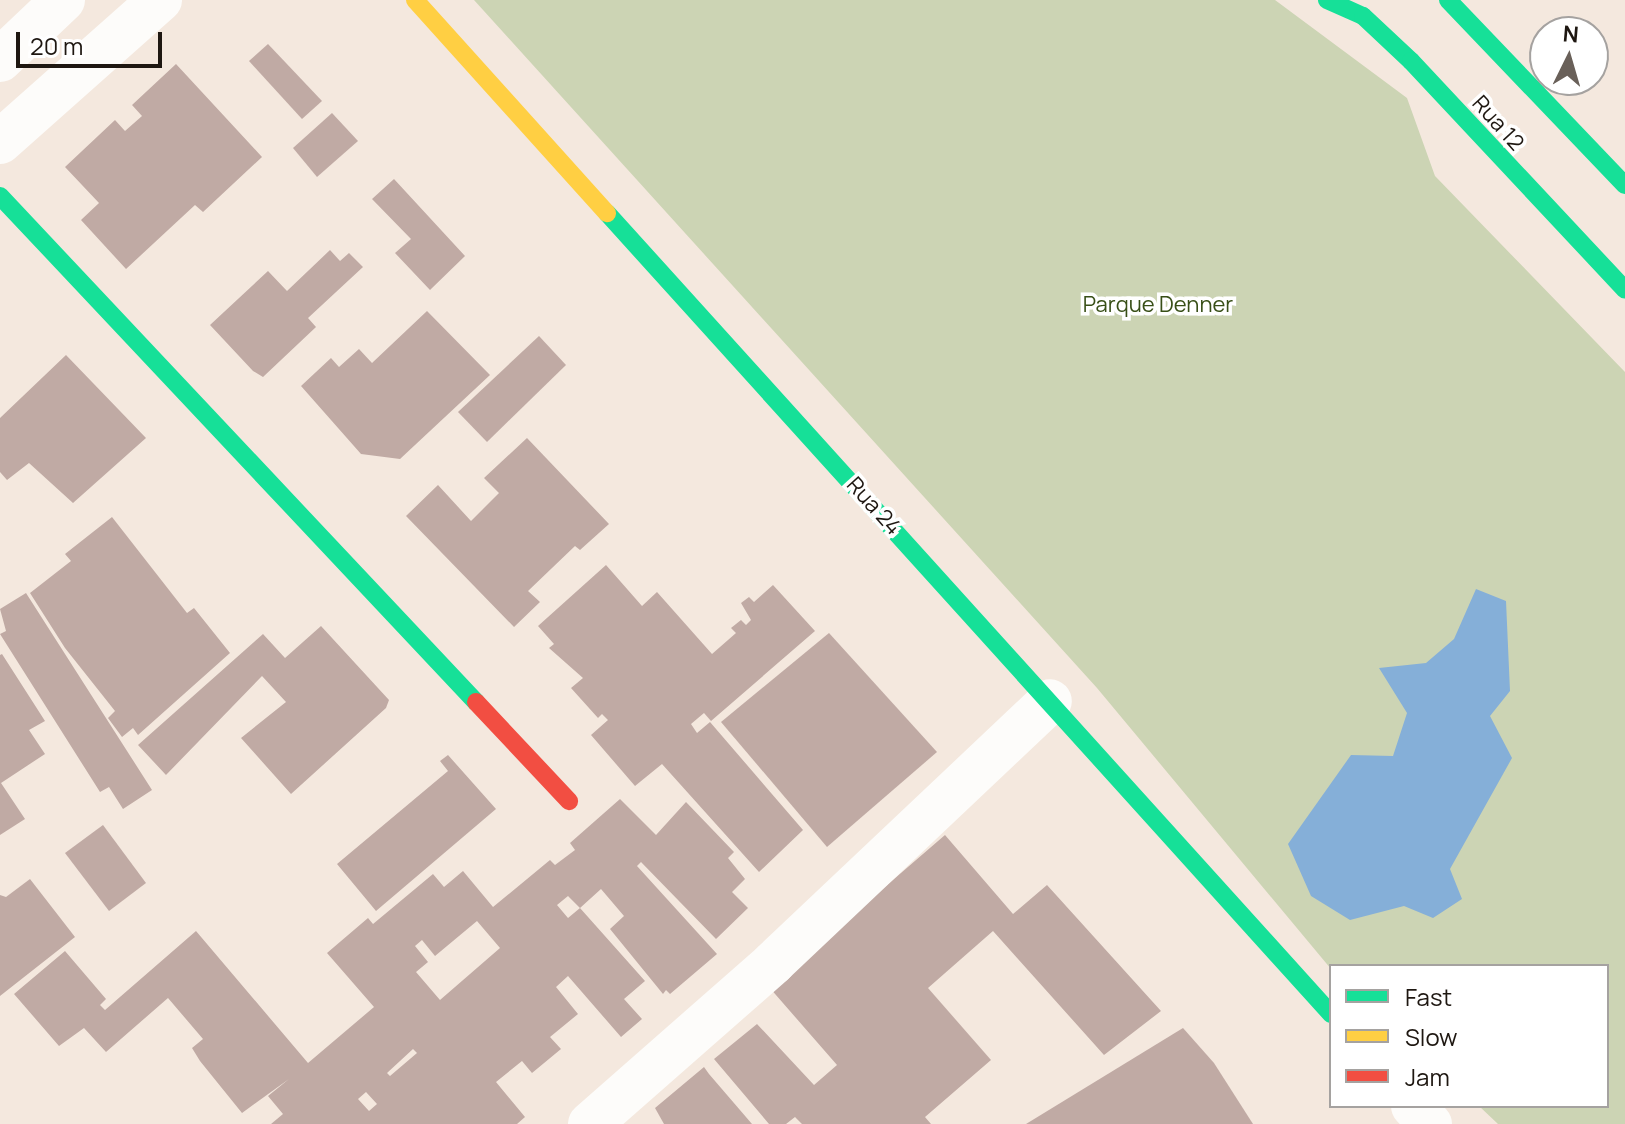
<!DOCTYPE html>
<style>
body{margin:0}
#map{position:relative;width:1625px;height:1124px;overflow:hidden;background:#f4e8de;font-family:Manrope,sans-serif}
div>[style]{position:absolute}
.green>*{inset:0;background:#ccd4b4}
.water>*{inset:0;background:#85afd8}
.building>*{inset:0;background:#c0aaa4}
.street>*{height:44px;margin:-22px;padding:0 22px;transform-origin:22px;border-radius:22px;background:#fdfcfa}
.fast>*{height:18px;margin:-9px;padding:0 9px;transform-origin:9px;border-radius:9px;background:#16e098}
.slow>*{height:18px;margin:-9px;padding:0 9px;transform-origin:9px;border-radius:9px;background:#ffcf43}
.jam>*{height:18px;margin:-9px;padding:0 9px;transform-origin:9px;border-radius:9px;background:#f24e42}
span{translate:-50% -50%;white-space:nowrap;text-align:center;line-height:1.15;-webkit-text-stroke:7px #fff;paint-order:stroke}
.street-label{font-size:22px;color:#1e1711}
.park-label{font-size:22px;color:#384f17}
.legend{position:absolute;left:1329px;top:964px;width:280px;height:144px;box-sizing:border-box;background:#fff;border:2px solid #a5a2a0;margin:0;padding:10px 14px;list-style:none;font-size:24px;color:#1e1711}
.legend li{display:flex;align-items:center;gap:16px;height:40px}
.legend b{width:40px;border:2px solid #a5a2a0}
.north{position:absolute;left:1529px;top:16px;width:80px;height:80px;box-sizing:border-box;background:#fff;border:2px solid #a5a2a0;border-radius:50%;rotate:5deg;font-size:22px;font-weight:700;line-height:32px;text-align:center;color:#1e1711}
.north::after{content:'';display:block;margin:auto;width:28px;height:36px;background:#696059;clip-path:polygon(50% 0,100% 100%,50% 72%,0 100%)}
.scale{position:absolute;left:16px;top:32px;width:146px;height:36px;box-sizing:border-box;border:4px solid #1e1711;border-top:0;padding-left:10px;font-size:24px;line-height:28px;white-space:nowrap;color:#1e1711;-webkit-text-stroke:6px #fff;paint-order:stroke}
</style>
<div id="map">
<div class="green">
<i style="clip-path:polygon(474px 0,1275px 0,1407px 98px,1435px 176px,1625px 372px,1625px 1124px,1498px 1124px,1479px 1106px,1607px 1106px,1607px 966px,1331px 969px,1097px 688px)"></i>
</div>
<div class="water">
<i style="clip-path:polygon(1476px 589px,1506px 601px,1510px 691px,1490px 716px,1512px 758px,1450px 869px,1462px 899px,1433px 918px,1404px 906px,1350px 920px,1311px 896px,1288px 844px,1351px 755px,1393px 756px,1407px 713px,1379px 668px,1426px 663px,1454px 639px)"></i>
</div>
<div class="building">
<i style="clip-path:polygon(268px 44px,322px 101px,302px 119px,249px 61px)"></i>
<i style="clip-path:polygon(176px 64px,262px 157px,203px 212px,195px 205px,126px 269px,81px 220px,99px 203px,65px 167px,115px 120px,125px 131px,142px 116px,132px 105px)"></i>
<i style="clip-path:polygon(332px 113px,358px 141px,317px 177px,293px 148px)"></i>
<i style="clip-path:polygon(394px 179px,465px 256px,430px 290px,395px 253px,411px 239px,372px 199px)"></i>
<i style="clip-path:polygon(330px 250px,340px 261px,349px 253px,363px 267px,308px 318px,316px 327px,263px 377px,253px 371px,210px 325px,268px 271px,287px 291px)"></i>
<i style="clip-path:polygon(427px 311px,490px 375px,400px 459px,361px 454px,301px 386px,331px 358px,339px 367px,359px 349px,372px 363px)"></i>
<i style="clip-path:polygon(539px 336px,566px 365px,487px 442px,458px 412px)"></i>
<i style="clip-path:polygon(66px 355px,146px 438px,73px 503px,29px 463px,7px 480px,0 472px,0 418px)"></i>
<i style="clip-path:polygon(527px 438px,609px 524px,580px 550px,575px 546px,528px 591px,540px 602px,514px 627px,406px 516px,438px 485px,471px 521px,499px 493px,484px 478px)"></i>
<i style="clip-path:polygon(112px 517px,187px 613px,194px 608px,230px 653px,138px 735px,133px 728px,122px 737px,108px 718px,115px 711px,65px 648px,30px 593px,71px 561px,65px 554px)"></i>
<i style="clip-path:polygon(606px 565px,642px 606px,657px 592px,712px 654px,736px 633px,731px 628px,741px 620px,746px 625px,751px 620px,741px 603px,749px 597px,754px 602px,773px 585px,815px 631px,711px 721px,704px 713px,691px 724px,697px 733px,710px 722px,803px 830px,759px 872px,662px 764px,635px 786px,591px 735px,608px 720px,602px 714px,598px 718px,571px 688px,583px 678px,549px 648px,554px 644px,538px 626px)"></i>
<i style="clip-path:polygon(26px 593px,152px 790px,123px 809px,109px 787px,100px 792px,0 634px,6px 631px,0 609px)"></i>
<i style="clip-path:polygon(321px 626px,389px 700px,386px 708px,291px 794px,241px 738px,286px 702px,262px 676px,166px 775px,138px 745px,263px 634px,285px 658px)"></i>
<i style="clip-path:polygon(829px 633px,937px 752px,827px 847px,721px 722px)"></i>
<i style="clip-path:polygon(2px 654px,45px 721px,29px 730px,45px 754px,1px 783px,25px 819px,0 835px,0 655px)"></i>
<i style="clip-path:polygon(448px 755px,496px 809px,376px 911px,337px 864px,448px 771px,440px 761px)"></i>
<i style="clip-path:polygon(evenodd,620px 799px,656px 835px,686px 802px,734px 852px,728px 858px,745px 879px,732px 892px,748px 908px,716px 939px,641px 862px,637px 866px,717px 954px,670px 994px,666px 990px,663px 994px,610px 929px,624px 916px,601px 889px,580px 908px,568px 896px,557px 905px,568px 918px,580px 908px,645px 981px,624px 999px,642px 1019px,621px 1037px,568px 976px,556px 987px,578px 1014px,550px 1037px,561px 1049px,532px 1073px,522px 1061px,496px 1082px,525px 1117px,517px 1124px,271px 1124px,283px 1114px,268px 1096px,289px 1079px,242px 1113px,200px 1061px,192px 1048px,203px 1039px,168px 998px,106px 1052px,84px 1028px,59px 1046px,14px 994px,65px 951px,106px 999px,100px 1005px,105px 1010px,196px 931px,308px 1063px,374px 1007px,327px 953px,368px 918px,373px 924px,433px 874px,444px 887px,463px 871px,493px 907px,550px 860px,555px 865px,575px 850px,570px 843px,620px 799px,477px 921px,500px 948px,440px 1000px,416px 972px,428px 962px,415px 946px,422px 940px,435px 956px,477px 921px,620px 799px,413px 1049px,417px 1053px,390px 1076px,387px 1073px,413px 1049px,620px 799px,366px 1092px,377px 1104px,369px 1111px,358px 1099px,366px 1092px)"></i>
<i style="clip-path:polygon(103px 825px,146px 883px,109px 911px,65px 853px)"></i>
<i style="clip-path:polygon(945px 835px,1013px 914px,1047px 885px,1161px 1011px,1104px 1055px,993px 931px,928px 988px,991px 1060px,925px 1117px,931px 1124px,802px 1124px,795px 1117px,786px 1124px,769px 1124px,714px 1059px,757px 1024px,814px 1085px,837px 1065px,769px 987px)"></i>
<i style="clip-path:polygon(30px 879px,75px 937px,0 996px,0 895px,6px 897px)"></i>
<i style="clip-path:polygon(1183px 1028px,1214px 1063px,1253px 1124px,1026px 1124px)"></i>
<i style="clip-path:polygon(704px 1067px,709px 1074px,752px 1124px,664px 1124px,655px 1108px)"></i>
</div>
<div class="street">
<i style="left:0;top:60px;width:87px;rotate:-43.6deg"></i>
<i style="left:0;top:142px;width:214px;rotate:-41.6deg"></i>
<i style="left:1413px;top:1106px;width:25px;rotate:47deg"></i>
<i style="left:590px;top:1124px;width:244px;rotate:-41.3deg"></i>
<i style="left:773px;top:963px;width:381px;rotate:-43.4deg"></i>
</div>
<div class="fast">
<i style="left:1327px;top:0;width:39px;rotate:24deg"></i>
<i style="left:1363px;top:16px;width:66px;rotate:43.2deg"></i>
<i style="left:1411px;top:61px;width:313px;rotate:46.9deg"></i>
<i style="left:1448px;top:0;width:256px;rotate:46.3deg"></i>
<i style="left:0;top:196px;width:695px;rotate:46.75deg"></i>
<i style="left:607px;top:213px;width:1080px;rotate:47.89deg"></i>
</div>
<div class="slow">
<i style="left:415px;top:0;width:287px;rotate:48deg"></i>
</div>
<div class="jam">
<i style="left:476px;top:702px;width:136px;rotate:46.8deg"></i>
</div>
<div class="street-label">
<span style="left:1498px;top:123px;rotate:48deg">Rua 12</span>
<span style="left:874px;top:506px;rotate:48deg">Rua 24</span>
</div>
<div class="park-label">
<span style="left:1158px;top:305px">Parque Denner</span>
</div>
<ul class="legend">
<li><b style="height:10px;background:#16e098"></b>Fast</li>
<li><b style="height:10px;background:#ffcf43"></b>Slow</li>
<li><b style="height:10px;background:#f24e42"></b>Jam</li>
</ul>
<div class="north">N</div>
<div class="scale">20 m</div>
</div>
